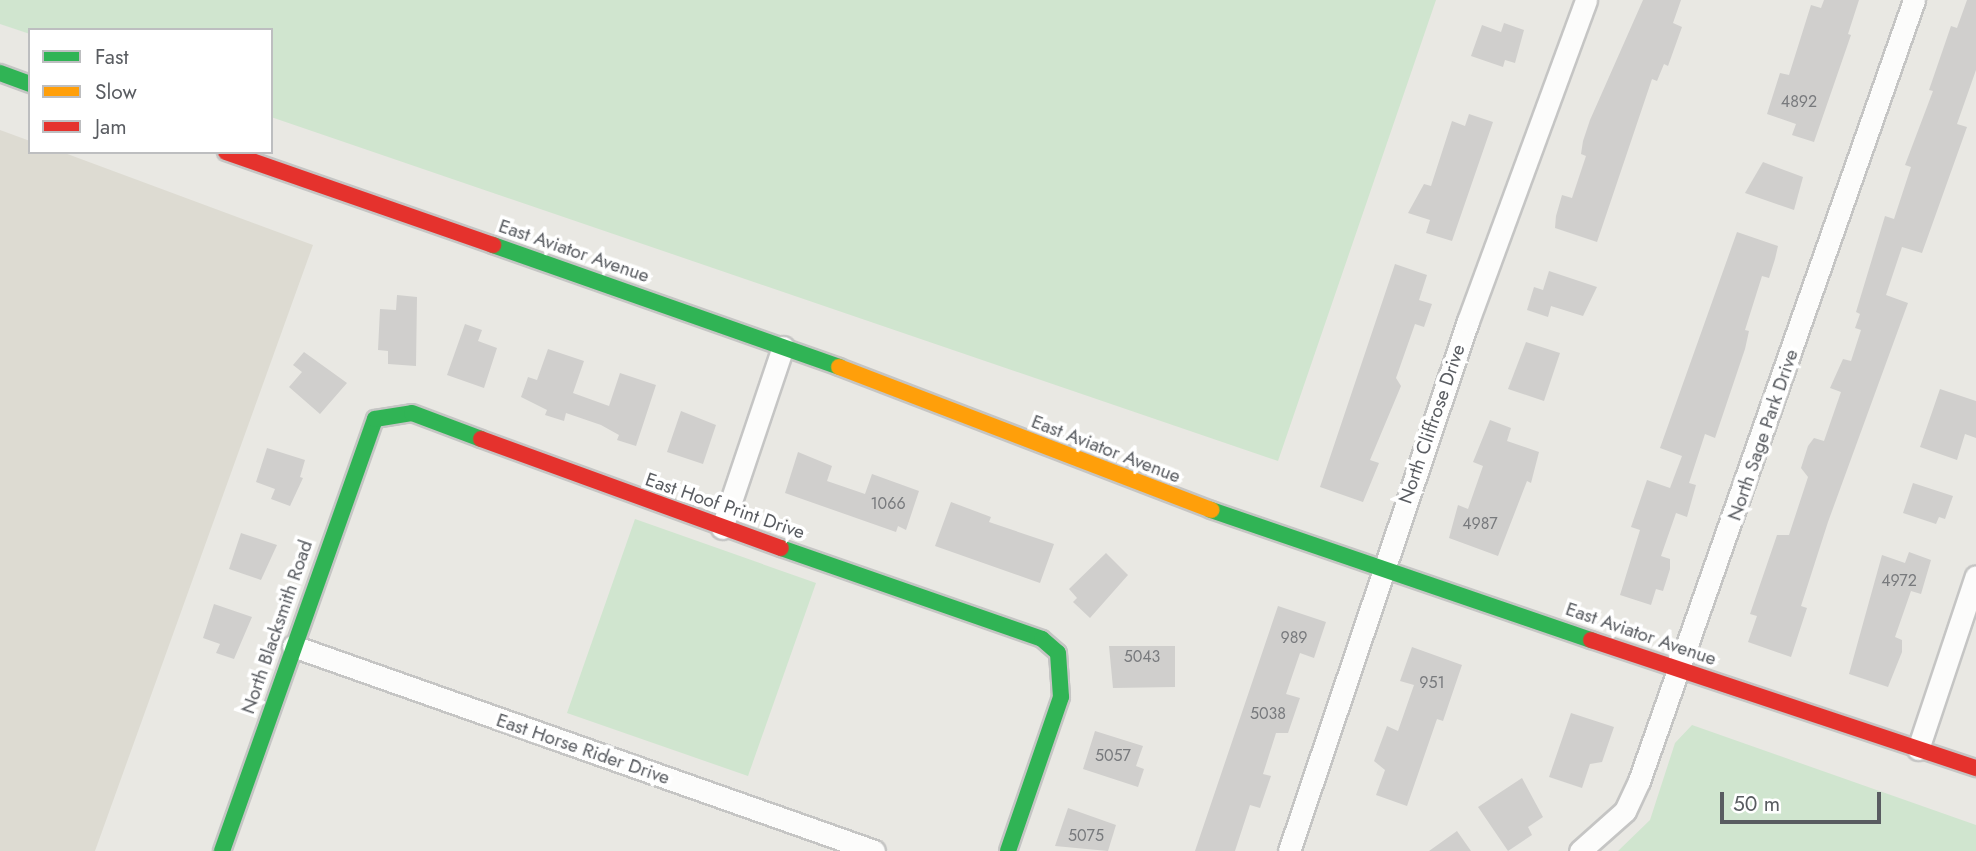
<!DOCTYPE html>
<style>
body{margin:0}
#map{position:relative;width:1976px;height:851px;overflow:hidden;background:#e9e8e3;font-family:Jost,sans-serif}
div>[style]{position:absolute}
.education>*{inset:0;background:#dddbd2}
.green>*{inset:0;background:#d0e5cf}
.building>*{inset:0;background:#d0cfcd}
.roads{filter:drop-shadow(2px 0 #c5c5c4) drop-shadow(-2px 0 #c5c5c4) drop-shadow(0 2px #c5c5c4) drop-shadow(0 -2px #c5c5c4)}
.street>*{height:21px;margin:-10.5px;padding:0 10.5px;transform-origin:10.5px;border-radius:10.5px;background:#fcfcfb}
.fast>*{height:16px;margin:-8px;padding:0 8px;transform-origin:8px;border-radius:8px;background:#30b455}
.slow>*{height:16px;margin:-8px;padding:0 8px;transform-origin:8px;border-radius:8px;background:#ff9f0a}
.jam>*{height:16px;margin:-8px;padding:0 8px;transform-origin:8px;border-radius:8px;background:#e5322d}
span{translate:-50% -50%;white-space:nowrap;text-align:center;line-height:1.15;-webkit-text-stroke:7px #fff;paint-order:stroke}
.number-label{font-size:16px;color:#787a7d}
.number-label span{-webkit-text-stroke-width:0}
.street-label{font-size:19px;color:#595c61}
.legend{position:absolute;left:28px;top:28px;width:245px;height:126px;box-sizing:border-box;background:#fff;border:2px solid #bdbec0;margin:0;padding:9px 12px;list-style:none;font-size:21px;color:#595c61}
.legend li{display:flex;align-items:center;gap:14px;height:35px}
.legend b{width:35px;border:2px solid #bdbec0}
.scale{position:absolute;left:1720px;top:792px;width:161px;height:32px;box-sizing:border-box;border:4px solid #595c61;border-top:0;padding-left:9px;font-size:21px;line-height:24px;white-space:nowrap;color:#595c61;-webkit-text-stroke:5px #fff;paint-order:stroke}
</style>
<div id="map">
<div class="education">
<i style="clip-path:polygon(0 130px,30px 141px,30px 152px,62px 152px,313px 245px,95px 851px,0 851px)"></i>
</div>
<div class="green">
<i style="clip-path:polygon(0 0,1436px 0,1278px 461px,271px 117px,271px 30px,30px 30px,30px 34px,0 24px)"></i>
<i style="clip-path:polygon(635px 519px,816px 583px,748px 776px,567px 713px)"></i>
<i style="clip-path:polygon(1692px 725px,1976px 825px,1976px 851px,1618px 851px,1650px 820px,1675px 743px)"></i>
</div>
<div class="building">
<i style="clip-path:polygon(1643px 0,1681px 0,1673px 23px,1682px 27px,1668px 66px,1664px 64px,1657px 81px,1652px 79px,1597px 242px,1555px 228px,1556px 216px,1562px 195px,1572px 198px,1586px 156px,1581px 154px,1583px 141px,1590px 120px)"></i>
<i style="clip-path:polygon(1824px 0,1859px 0,1848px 34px,1851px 35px,1814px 142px,1792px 135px,1796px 124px,1767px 114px,1780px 73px,1789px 75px,1811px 5px,1821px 8px)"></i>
<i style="clip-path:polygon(1967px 0,1976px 0,1976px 70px,1957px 124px,1967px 127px,1922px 253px,1902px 247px,1886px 295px,1908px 303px,1828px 522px,1801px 606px,1807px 608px,1791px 657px,1748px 642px,1757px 616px,1750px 614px,1777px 535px,1789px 535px,1808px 477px,1801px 468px,1808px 446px,1814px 438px,1824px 441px,1841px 392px,1830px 388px,1843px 359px,1851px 361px,1861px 330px,1855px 328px,1860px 314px,1856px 312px,1885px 216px,1894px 219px,1911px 167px,1905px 165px,1933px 91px,1929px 90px,1951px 26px,1957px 28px)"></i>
<i style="clip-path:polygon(1504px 23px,1524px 30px,1515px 63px,1505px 60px,1503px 67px,1471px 56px,1482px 25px,1501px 32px)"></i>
<i style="clip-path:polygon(1469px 114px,1493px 122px,1452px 241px,1426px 233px,1430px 220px,1408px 213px,1424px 184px,1431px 186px,1452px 121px,1465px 126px)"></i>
<i style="clip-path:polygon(1763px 162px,1803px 177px,1794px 210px,1745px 193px)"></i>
<i style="clip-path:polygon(1737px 232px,1778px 246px,1775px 259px,1769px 278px,1762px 276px,1745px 330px,1749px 331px,1745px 349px,1715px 438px,1705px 434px,1689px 483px,1696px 485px,1687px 517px,1676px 513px,1661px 556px,1670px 559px,1670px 569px,1663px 591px,1656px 589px,1651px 605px,1620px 595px,1640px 530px,1631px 527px,1647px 480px,1670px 488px,1682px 456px,1660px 448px)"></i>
<i style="clip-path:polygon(1395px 264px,1427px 275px,1419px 300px,1432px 304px,1424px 327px,1415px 324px,1396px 378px,1401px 386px,1370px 460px,1379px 463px,1363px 502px,1320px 487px)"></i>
<i style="clip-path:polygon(1549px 271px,1597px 287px,1583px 316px,1551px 306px,1548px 317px,1527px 310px,1534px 287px,1543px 290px)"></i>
<i style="clip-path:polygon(397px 295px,417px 297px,416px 366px,388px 364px,388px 351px,378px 350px,380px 309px,396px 310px)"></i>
<i style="clip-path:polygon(465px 324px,482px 330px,478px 341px,497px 348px,484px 388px,447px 375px)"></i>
<i style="clip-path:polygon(1526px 342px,1560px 353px,1544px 401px,1508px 389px)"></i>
<i style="clip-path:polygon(548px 349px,584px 361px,573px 393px,609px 406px,620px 373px,656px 385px,636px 446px,617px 440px,619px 435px,601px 425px,566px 413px,564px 421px,545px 415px,547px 410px,521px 397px,528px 377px,537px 380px)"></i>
<i style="clip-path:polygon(304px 352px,347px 383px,320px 414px,289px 387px,302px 372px,293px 365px)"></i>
<i style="clip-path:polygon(1940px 389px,1976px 401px,1976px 438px,1965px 434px,1957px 460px,1920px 447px)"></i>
<i style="clip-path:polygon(681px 411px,716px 425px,703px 464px,667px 452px)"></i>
<i style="clip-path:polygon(1490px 420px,1511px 428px,1507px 441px,1539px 452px,1531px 483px,1527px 481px,1498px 556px,1449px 538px,1458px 505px,1468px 509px,1483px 466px,1473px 462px)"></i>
<i style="clip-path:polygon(267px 448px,305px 460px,300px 477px,303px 478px,290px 506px,271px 499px,275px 489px,256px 482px)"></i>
<i style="clip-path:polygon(798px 452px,832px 466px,827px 481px,865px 494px,872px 474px,919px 491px,906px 530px,898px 526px,896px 532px,785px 493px)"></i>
<i style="clip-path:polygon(1913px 483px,1953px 496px,1945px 519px,1939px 517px,1936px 524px,1903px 513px)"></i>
<i style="clip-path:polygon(951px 502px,991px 517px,989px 522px,1054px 544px,1040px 583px,935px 546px)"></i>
<i style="clip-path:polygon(241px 533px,277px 545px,261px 580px,229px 569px)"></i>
<i style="clip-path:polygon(1909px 552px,1931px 560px,1921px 594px,1911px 591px,1895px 637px,1902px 640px,1902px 652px,1888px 687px,1849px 674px,1882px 555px,1905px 563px)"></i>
<i style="clip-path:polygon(1106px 553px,1128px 575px,1090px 618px,1073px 602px,1077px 598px,1069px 589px)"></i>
<i style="clip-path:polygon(214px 604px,252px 617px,234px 659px,216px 653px,220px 644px,203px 638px)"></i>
<i style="clip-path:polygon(1278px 606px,1326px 622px,1314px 658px,1300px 653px,1286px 694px,1300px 698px,1288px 733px,1276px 733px,1263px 774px,1271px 776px,1260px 808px,1250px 805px,1235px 851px,1195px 851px)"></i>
<i style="clip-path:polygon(1109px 646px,1175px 646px,1175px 687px,1113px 688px)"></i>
<i style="clip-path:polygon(1412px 647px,1462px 665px,1443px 721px,1437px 719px,1407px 806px,1376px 795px,1385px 770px,1374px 761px,1387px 726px,1398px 731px,1414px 685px,1400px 681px)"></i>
<i style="clip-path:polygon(1571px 713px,1614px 727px,1602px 762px,1590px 764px,1582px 788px,1549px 777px)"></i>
<i style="clip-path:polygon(1095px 731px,1143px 746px,1136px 766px,1144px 769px,1138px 787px,1083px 769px)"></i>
<i style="clip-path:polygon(1522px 778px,1543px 817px,1528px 827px,1532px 835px,1508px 851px,1478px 807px)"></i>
<i style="clip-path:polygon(1068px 808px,1116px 825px,1108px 851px,1055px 846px)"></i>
<i style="clip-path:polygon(1457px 831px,1471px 851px,1429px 851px)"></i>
</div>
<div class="roads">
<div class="street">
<i style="left:722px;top:528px;width:191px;rotate:-71.4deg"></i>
<i style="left:293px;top:646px;width:616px;rotate:19.43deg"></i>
<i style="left:1918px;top:749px;width:182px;rotate:-71.5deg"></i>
<i style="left:1289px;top:851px;width:559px;rotate:-71.34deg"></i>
<i style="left:1468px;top:321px;width:342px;rotate:-69.8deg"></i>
<i style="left:1580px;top:851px;width:60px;rotate:-41.6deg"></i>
<i style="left:1625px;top:811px;width:33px;rotate:-65deg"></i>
<i style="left:1639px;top:781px;width:828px;rotate:-70.6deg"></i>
</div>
<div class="fast">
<i style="left:0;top:73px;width:32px;rotate:20deg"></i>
<i style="left:493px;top:245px;width:367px;rotate:19.4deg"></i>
<i style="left:1211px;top:510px;width:402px;rotate:18.9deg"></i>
<i style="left:781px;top:548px;width:276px;rotate:19.2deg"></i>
<i style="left:1042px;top:639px;width:21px;rotate:41deg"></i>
<i style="left:1058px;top:653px;width:44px;rotate:86.1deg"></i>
<i style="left:1061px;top:697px;width:163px;rotate:109deg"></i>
<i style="left:222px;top:851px;width:458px;rotate:-70.5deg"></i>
<i style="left:375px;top:419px;width:37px;rotate:-9deg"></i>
<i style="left:412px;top:413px;width:74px;rotate:20.6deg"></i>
</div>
<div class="slow">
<i style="left:839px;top:367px;width:399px;rotate:21deg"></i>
</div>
<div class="jam">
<i style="left:226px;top:152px;width:283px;rotate:19.2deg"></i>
<i style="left:481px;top:439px;width:319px;rotate:20deg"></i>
<i style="left:1591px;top:640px;width:406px;rotate:18.4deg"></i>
</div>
</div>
<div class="number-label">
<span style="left:1799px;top:102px">4892</span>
<span style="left:888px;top:504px">1066</span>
<span style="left:1480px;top:524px">4987</span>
<span style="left:1899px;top:581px">4972</span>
<span style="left:1294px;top:638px">989</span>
<span style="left:1142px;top:657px">5043</span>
<span style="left:1432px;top:683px">951</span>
<span style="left:1268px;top:714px">5038</span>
<span style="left:1113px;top:756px">5057</span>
<span style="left:1086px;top:836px">5075</span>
</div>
<div class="street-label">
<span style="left:574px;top:251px;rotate:19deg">East Aviator Avenue</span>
<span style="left:1432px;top:424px;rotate:-71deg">North Cliffrose Drive</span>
<span style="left:1763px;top:435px;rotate:-71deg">North Sage Park Drive</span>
<span style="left:1106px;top:449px;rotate:21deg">East Aviator Avenue</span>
<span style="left:725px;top:506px;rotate:19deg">East Hoof Print Drive</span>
<span style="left:277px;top:627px;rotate:-71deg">North Blacksmith Road</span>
<span style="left:1641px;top:634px;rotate:19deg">East Aviator Avenue</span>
<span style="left:583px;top:749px;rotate:19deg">East Horse Rider Drive</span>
</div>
<ul class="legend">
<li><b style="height:9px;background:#30b455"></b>Fast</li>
<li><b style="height:9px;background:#ff9f0a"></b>Slow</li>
<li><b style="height:9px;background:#e5322d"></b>Jam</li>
</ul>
<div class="scale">50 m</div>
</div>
